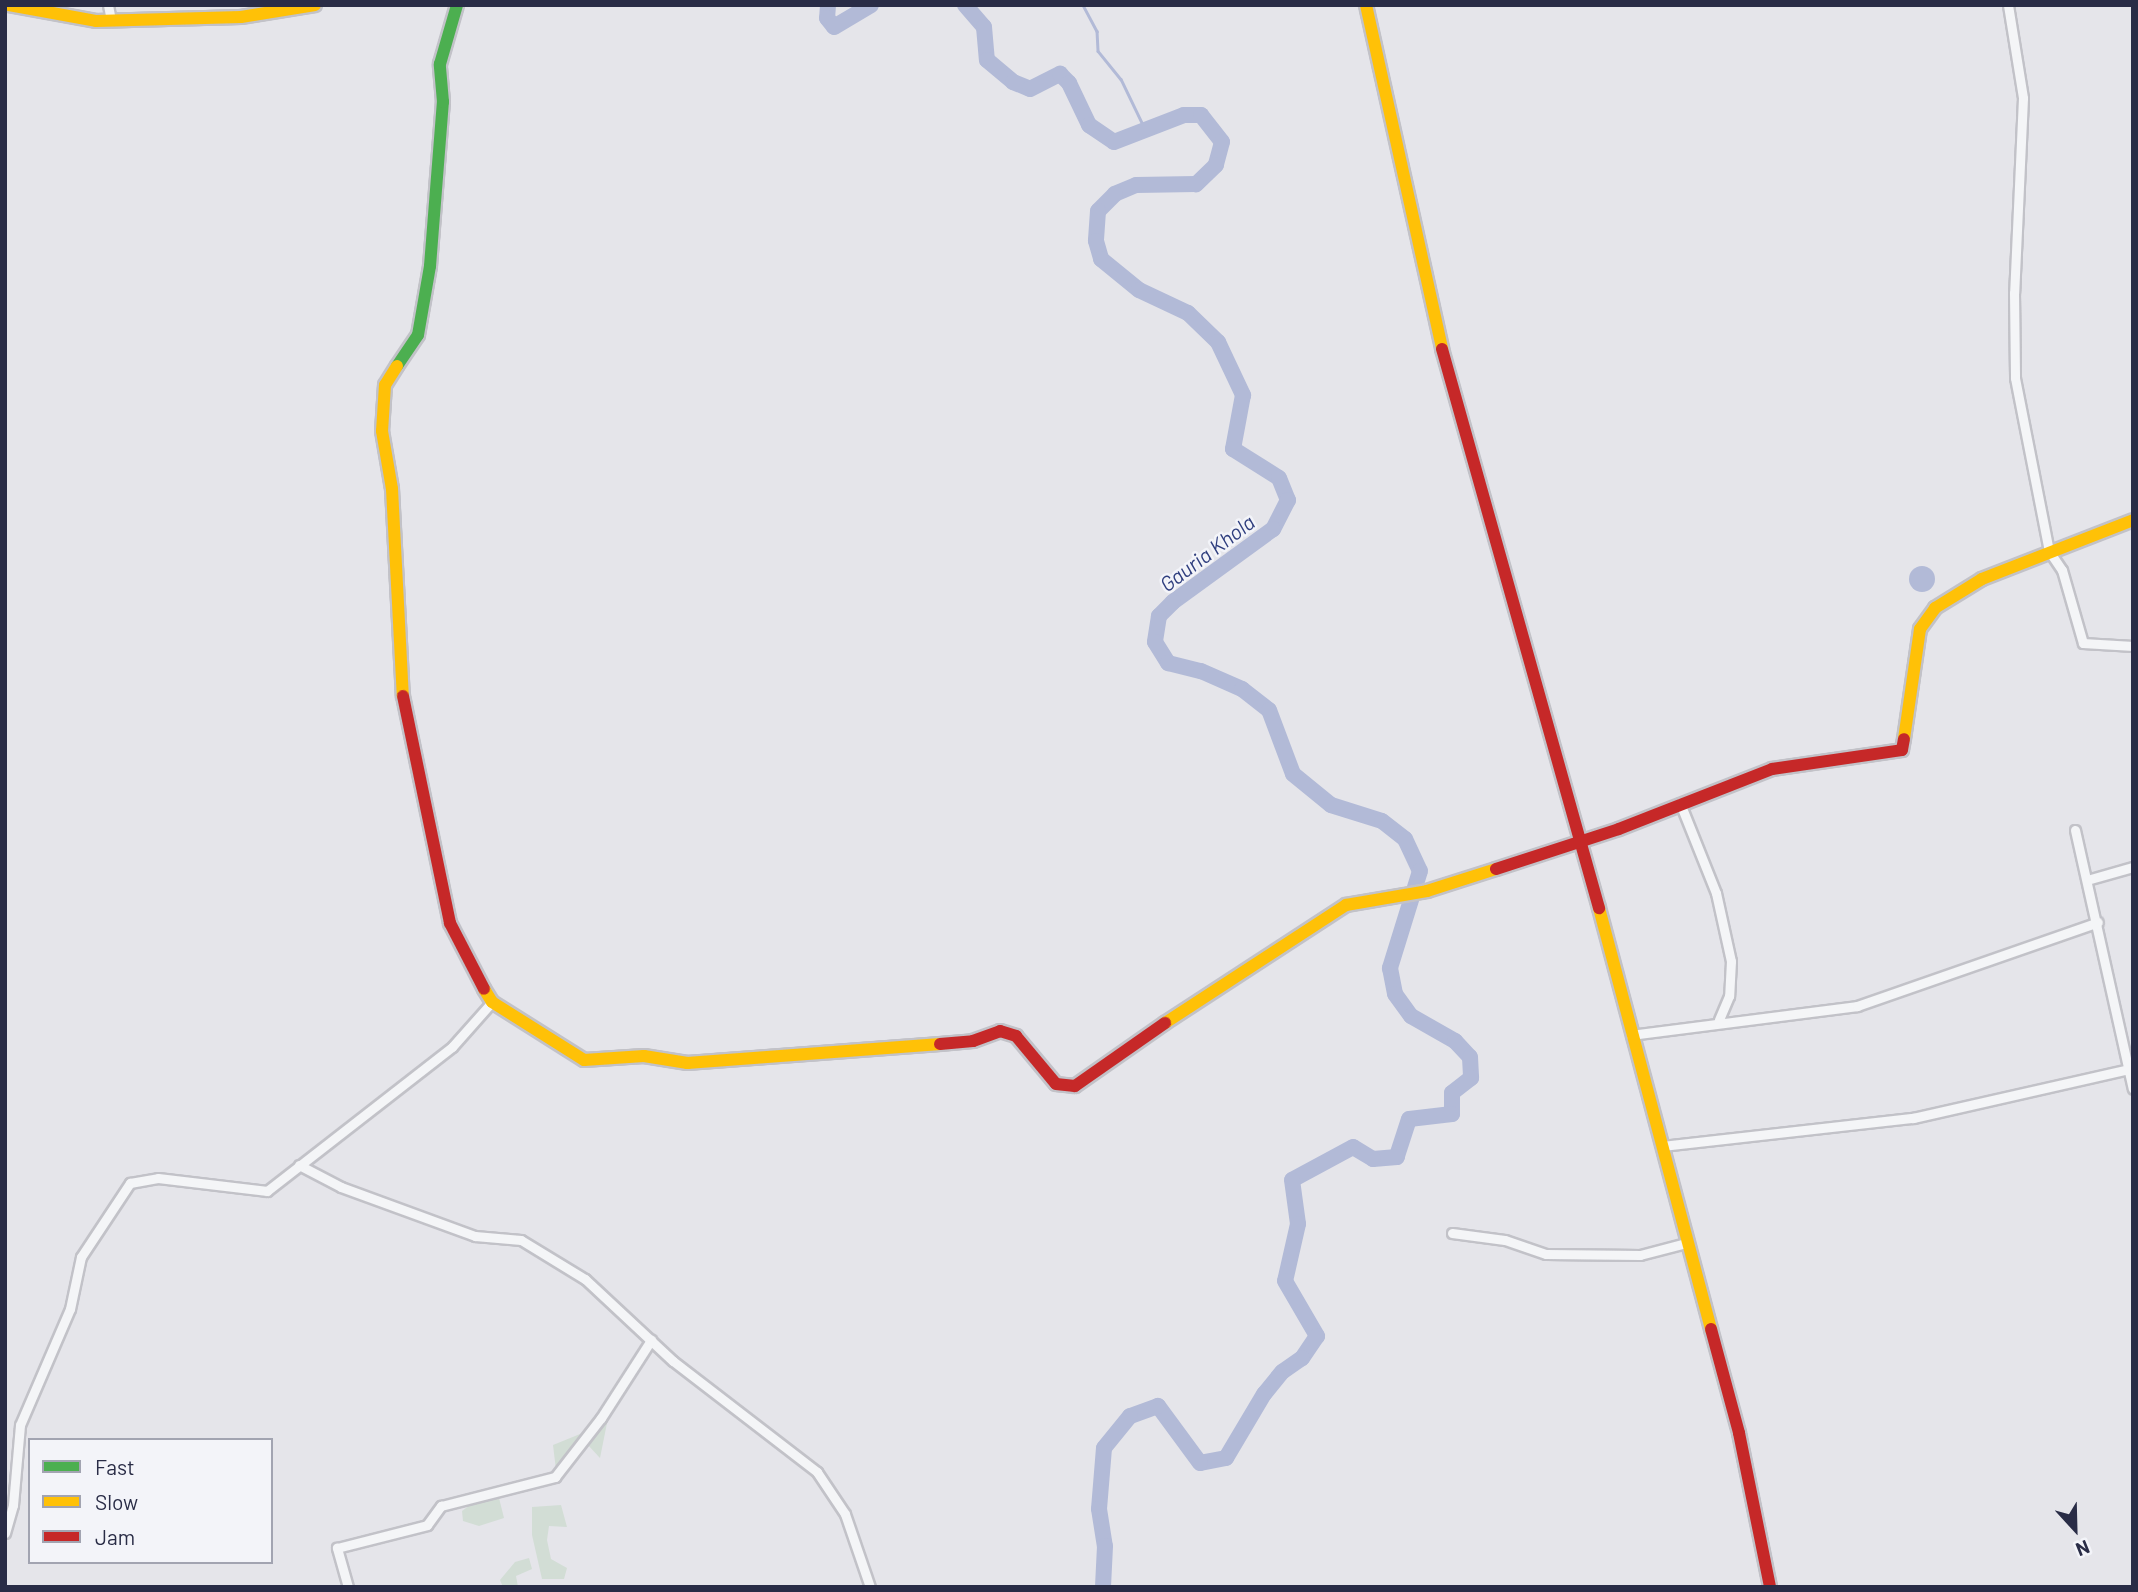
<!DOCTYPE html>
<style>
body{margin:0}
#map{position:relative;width:2138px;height:1592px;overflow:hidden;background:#e5e5ea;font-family:Barlow,sans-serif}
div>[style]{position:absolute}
.green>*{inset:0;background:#d2ddd5}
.water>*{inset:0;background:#b2bad7}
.round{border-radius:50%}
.stream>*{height:2.5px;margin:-1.25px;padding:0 1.25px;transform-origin:1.25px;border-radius:1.25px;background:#b2bad7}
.river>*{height:16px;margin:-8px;padding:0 8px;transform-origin:8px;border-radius:8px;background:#b2bad7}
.roads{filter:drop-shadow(2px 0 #c2c2c8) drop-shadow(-2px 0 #c2c2c8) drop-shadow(0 2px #c2c2c8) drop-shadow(0 -2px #c2c2c8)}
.street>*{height:9px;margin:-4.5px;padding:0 4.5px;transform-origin:4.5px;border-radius:4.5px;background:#f4f5f7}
.fast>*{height:12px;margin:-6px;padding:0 6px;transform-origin:6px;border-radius:6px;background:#4caf50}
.slow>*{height:12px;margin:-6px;padding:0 6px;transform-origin:6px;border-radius:6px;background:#ffc107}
.jam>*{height:12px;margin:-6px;padding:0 6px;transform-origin:6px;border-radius:6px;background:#c62828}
span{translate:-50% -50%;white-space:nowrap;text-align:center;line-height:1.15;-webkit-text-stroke:5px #f3f4f9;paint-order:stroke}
.water-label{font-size:21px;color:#2f3e7e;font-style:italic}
.frame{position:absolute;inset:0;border:7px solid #292c46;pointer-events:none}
.legend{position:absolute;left:28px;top:1438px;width:245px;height:126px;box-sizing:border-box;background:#f3f4f9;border:2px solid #a2a4b1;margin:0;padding:9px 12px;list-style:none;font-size:21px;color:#292c46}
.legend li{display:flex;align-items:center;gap:14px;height:35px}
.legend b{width:35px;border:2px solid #a2a4b1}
.north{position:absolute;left:2040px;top:1494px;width:70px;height:70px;-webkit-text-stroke:5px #f3f4f9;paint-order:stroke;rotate:158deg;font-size:19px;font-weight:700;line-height:28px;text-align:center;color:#292c46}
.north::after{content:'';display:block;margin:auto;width:24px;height:32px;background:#292c46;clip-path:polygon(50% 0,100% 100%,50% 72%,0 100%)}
</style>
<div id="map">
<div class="green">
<i style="clip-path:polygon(607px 1423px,600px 1458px,587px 1444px,598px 1426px)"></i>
<i style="clip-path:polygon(585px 1432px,556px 1470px,553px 1445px)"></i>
<i style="clip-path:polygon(499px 1498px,504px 1518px,479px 1526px,463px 1521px,462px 1511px,474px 1502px)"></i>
<i style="clip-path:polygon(561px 1505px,567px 1527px,549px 1526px,547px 1540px,551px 1559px,567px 1568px,564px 1579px,542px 1579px,532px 1535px,532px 1507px)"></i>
<i style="clip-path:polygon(529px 1558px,532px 1569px,516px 1576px,518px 1587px,503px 1587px,500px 1580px,515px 1562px)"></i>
</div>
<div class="water">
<i class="round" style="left:1909px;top:566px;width:26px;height:26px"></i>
</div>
<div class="stream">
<i style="left:1083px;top:5px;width:30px;rotate:62deg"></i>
<i style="left:1097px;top:31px;width:20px;rotate:87deg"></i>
<i style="left:1098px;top:51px;width:36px;rotate:51deg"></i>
<i style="left:1121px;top:79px;width:58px;rotate:64.3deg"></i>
</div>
<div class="river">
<i style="left:828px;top:5px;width:13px;rotate:94deg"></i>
<i style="left:827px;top:18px;width:11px;rotate:52deg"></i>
<i style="left:834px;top:27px;width:43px;rotate:-30.7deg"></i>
<i style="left:965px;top:5px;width:29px;rotate:49deg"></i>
<i style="left:984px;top:27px;width:33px;rotate:85deg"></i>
<i style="left:987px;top:60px;width:34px;rotate:40deg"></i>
<i style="left:1013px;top:82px;width:18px;rotate:22deg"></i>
<i style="left:1030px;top:89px;width:34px;rotate:-27deg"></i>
<i style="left:1060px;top:74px;width:13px;rotate:45deg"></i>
<i style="left:1069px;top:83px;width:47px;rotate:64.5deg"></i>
<i style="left:1089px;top:125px;width:30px;rotate:34deg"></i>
<i style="left:1114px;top:142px;width:75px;rotate:-21.1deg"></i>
<i style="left:1184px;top:115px;width:17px"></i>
<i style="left:1201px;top:115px;width:34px;rotate:52deg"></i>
<i style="left:1222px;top:142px;width:24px;rotate:105deg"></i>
<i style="left:1216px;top:165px;width:28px;rotate:136deg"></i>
<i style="left:1196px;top:184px;width:60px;rotate:179deg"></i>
<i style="left:1136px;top:185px;width:23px;rotate:157deg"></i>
<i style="left:1115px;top:194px;width:24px;rotate:135deg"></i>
<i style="left:1098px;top:211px;width:30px;rotate:94deg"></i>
<i style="left:1096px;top:241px;width:19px;rotate:74deg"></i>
<i style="left:1101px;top:259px;width:49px;rotate:39.2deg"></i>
<i style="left:1139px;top:290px;width:54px;rotate:25.1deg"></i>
<i style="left:1188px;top:313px;width:42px;rotate:44deg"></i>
<i style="left:1218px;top:342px;width:59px;rotate:64.7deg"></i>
<i style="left:1243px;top:395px;width:55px;rotate:100.5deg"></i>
<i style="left:1233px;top:449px;width:54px;rotate:32.2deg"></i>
<i style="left:1279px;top:478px;width:24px;rotate:68deg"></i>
<i style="left:1288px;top:500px;width:33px;rotate:117deg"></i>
<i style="left:1273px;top:529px;width:124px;rotate:143.9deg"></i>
<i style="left:1173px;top:602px;width:20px;rotate:135deg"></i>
<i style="left:1159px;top:616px;width:26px;rotate:99deg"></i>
<i style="left:1155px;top:642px;width:25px;rotate:58deg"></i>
<i style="left:1168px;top:663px;width:34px;rotate:14deg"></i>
<i style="left:1201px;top:671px;width:45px;rotate:23.7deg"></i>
<i style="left:1242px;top:689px;width:34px;rotate:38deg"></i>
<i style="left:1269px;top:710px;width:68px;rotate:69.4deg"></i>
<i style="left:1293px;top:774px;width:49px;rotate:39.2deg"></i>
<i style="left:1331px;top:805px;width:53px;rotate:17.4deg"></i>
<i style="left:1382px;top:821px;width:29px;rotate:38deg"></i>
<i style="left:1405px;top:839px;width:35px;rotate:65deg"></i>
<i style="left:1420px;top:871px;width:102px;rotate:107.2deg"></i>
<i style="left:1390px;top:968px;width:26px;rotate:79deg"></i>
<i style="left:1395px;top:994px;width:27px;rotate:54deg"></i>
<i style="left:1411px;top:1016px;width:51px;rotate:29.6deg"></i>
<i style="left:1455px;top:1041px;width:22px;rotate:47deg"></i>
<i style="left:1470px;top:1057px;width:21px;rotate:87deg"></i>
<i style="left:1471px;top:1078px;width:24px;rotate:142deg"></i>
<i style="left:1452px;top:1093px;width:21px;rotate:90deg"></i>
<i style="left:1452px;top:1114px;width:43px;rotate:173.4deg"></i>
<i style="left:1409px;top:1119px;width:40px;rotate:108deg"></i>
<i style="left:1397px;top:1157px;width:24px;rotate:175deg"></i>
<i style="left:1373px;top:1159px;width:23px;rotate:-149deg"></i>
<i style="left:1353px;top:1147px;width:69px;rotate:151.6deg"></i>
<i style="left:1292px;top:1180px;width:44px;rotate:82.2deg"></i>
<i style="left:1298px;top:1224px;width:58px;rotate:102.8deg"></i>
<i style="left:1285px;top:1281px;width:64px;rotate:59.8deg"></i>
<i style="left:1317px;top:1336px;width:27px;rotate:124deg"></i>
<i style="left:1302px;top:1358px;width:24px;rotate:145deg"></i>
<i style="left:1282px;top:1372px;width:28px;rotate:129deg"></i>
<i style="left:1264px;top:1394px;width:74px;rotate:120.7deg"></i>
<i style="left:1226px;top:1458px;width:26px;rotate:169deg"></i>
<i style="left:1200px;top:1463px;width:71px;rotate:-126.4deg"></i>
<i style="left:1158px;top:1406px;width:30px;rotate:160deg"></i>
<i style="left:1130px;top:1416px;width:41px;rotate:129.1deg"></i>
<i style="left:1104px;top:1448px;width:61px;rotate:94.7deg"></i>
<i style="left:1099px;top:1509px;width:37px;rotate:81deg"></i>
<i style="left:1105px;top:1546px;width:41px;rotate:92.8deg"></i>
</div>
<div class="roads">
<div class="street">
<i style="left:108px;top:5px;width:15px;rotate:79deg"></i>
<i style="left:2008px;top:5px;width:94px;rotate:80.8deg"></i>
<i style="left:2023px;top:98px;width:195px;rotate:92.6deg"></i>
<i style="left:2014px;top:293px;width:85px;rotate:89.3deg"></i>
<i style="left:2015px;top:378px;width:176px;rotate:78.9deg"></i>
<i style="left:2049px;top:551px;width:23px;rotate:56deg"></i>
<i style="left:2062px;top:570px;width:76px;rotate:74deg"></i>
<i style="left:2083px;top:643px;width:50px;rotate:3.4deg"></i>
<i style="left:1680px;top:803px;width:97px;rotate:68.2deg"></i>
<i style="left:1716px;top:893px;width:70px;rotate:77.6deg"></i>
<i style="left:1731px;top:961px;width:35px;rotate:93deg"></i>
<i style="left:1729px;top:996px;width:26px;rotate:113deg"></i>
<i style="left:2075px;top:830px;width:265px;rotate:77.4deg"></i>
<i style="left:2087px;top:880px;width:48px;rotate:-15.8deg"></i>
<i style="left:1631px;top:1035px;width:228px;rotate:-7.3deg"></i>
<i style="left:1857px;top:1006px;width:255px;rotate:-19.2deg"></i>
<i style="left:1662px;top:1146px;width:253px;rotate:-6.4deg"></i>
<i style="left:1913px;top:1118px;width:221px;rotate:-12.8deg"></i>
<i style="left:299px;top:1165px;width:47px;rotate:27.6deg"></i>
<i style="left:341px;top:1187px;width:143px;rotate:20.1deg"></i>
<i style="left:475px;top:1236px;width:46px;rotate:5deg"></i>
<i style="left:521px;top:1240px;width:75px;rotate:31.4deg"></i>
<i style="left:585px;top:1279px;width:120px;rotate:43deg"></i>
<i style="left:673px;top:1361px;width:182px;rotate:37.6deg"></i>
<i style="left:817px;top:1472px;width:50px;rotate:56.3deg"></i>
<i style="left:845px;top:1514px;width:77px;rotate:71.1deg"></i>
<i style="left:1452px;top:1233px;width:53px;rotate:7.5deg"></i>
<i style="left:1505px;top:1240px;width:43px;rotate:18.9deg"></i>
<i style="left:1546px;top:1254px;width:94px;rotate:0.6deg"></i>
<i style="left:1640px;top:1255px;width:48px;rotate:-14.6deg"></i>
<i style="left:5px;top:1533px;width:29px;rotate:-74deg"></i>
<i style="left:13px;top:1505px;width:80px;rotate:-85deg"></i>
<i style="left:20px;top:1425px;width:126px;rotate:-66.7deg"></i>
<i style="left:70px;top:1309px;width:53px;rotate:-78.1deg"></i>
<i style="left:81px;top:1257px;width:89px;rotate:-56.5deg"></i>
<i style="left:130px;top:1183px;width:28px;rotate:-10deg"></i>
<i style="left:158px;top:1178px;width:110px;rotate:6.8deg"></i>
<i style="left:267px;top:1191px;width:234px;rotate:-37.9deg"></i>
<i style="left:452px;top:1047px;width:60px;rotate:-48.4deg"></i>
<i style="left:348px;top:1587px;width:41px;rotate:-105.8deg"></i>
<i style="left:337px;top:1548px;width:93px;rotate:-14.3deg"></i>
<i style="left:427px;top:1525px;width:24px;rotate:-54deg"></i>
<i style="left:441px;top:1506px;width:118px;rotate:-14.3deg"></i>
<i style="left:555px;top:1477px;width:75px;rotate:-52.1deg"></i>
<i style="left:601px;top:1418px;width:93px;rotate:-57.3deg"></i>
</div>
<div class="fast">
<i style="left:397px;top:366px;width:37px;rotate:-56deg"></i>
<i style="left:418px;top:335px;width:70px;rotate:-80.1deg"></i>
<i style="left:430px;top:266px;width:165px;rotate:-85.5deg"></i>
<i style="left:443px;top:102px;width:38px;rotate:-95deg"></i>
<i style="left:440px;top:64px;width:61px;rotate:-73.9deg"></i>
</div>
<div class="slow">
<i style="left:9px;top:5px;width:88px;rotate:10.4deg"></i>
<i style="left:96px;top:21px;width:145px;rotate:-1.6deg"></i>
<i style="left:241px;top:17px;width:75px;rotate:-9.2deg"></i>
<i style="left:1366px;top:5px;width:352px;rotate:77.5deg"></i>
<i style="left:397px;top:366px;width:22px;rotate:122deg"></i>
<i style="left:385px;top:385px;width:46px;rotate:93.7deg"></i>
<i style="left:382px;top:431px;width:59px;rotate:80.2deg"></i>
<i style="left:392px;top:489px;width:207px;rotate:87deg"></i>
<i style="left:1904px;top:739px;width:111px;rotate:-81.7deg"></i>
<i style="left:1920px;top:629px;width:26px;rotate:-54deg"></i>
<i style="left:1935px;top:608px;width:55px;rotate:-31.7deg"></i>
<i style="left:1982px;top:579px;width:162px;rotate:-21.3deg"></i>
<i style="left:1599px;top:908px;width:436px;rotate:75.1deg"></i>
<i style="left:484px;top:989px;width:15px;rotate:58deg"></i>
<i style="left:492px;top:1002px;width:109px;rotate:32.2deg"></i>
<i style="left:584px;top:1060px;width:60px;rotate:-3.8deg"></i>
<i style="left:644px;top:1056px;width:44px;rotate:9.2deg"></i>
<i style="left:687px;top:1063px;width:254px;rotate:-4.3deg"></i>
<i style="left:1165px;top:1023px;width:216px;rotate:-33.1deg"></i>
<i style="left:1346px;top:905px;width:82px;rotate:-9.8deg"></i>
<i style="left:1427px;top:891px;width:72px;rotate:-17.7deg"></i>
</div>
<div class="jam">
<i style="left:1442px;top:349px;width:581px;rotate:74.31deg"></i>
<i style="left:403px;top:696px;width:232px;rotate:78.3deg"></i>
<i style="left:450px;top:923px;width:74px;rotate:62.7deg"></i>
<i style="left:1496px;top:869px;width:129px;rotate:-18deg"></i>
<i style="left:1619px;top:829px;width:164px;rotate:-21.4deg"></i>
<i style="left:1772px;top:769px;width:131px;rotate:-8.3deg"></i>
<i style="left:1902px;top:750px;width:11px;rotate:-80deg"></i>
<i style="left:940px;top:1044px;width:33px;rotate:-5deg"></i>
<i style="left:973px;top:1041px;width:29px;rotate:-20deg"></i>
<i style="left:1000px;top:1031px;width:17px;rotate:17deg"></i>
<i style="left:1016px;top:1036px;width:62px;rotate:50.2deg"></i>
<i style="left:1056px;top:1084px;width:19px;rotate:6deg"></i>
<i style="left:1075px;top:1086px;width:110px;rotate:-35deg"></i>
<i style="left:1711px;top:1329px;width:108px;rotate:74.9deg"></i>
<i style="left:1739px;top:1433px;width:157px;rotate:78.6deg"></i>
</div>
</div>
<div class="water-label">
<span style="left:1207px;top:553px;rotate:-37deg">Gauria Khola</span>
</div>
<div class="frame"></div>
<ul class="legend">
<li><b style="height:9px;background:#4caf50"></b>Fast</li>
<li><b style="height:9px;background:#ffc107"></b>Slow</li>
<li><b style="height:9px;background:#c62828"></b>Jam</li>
</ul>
<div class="north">N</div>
</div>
